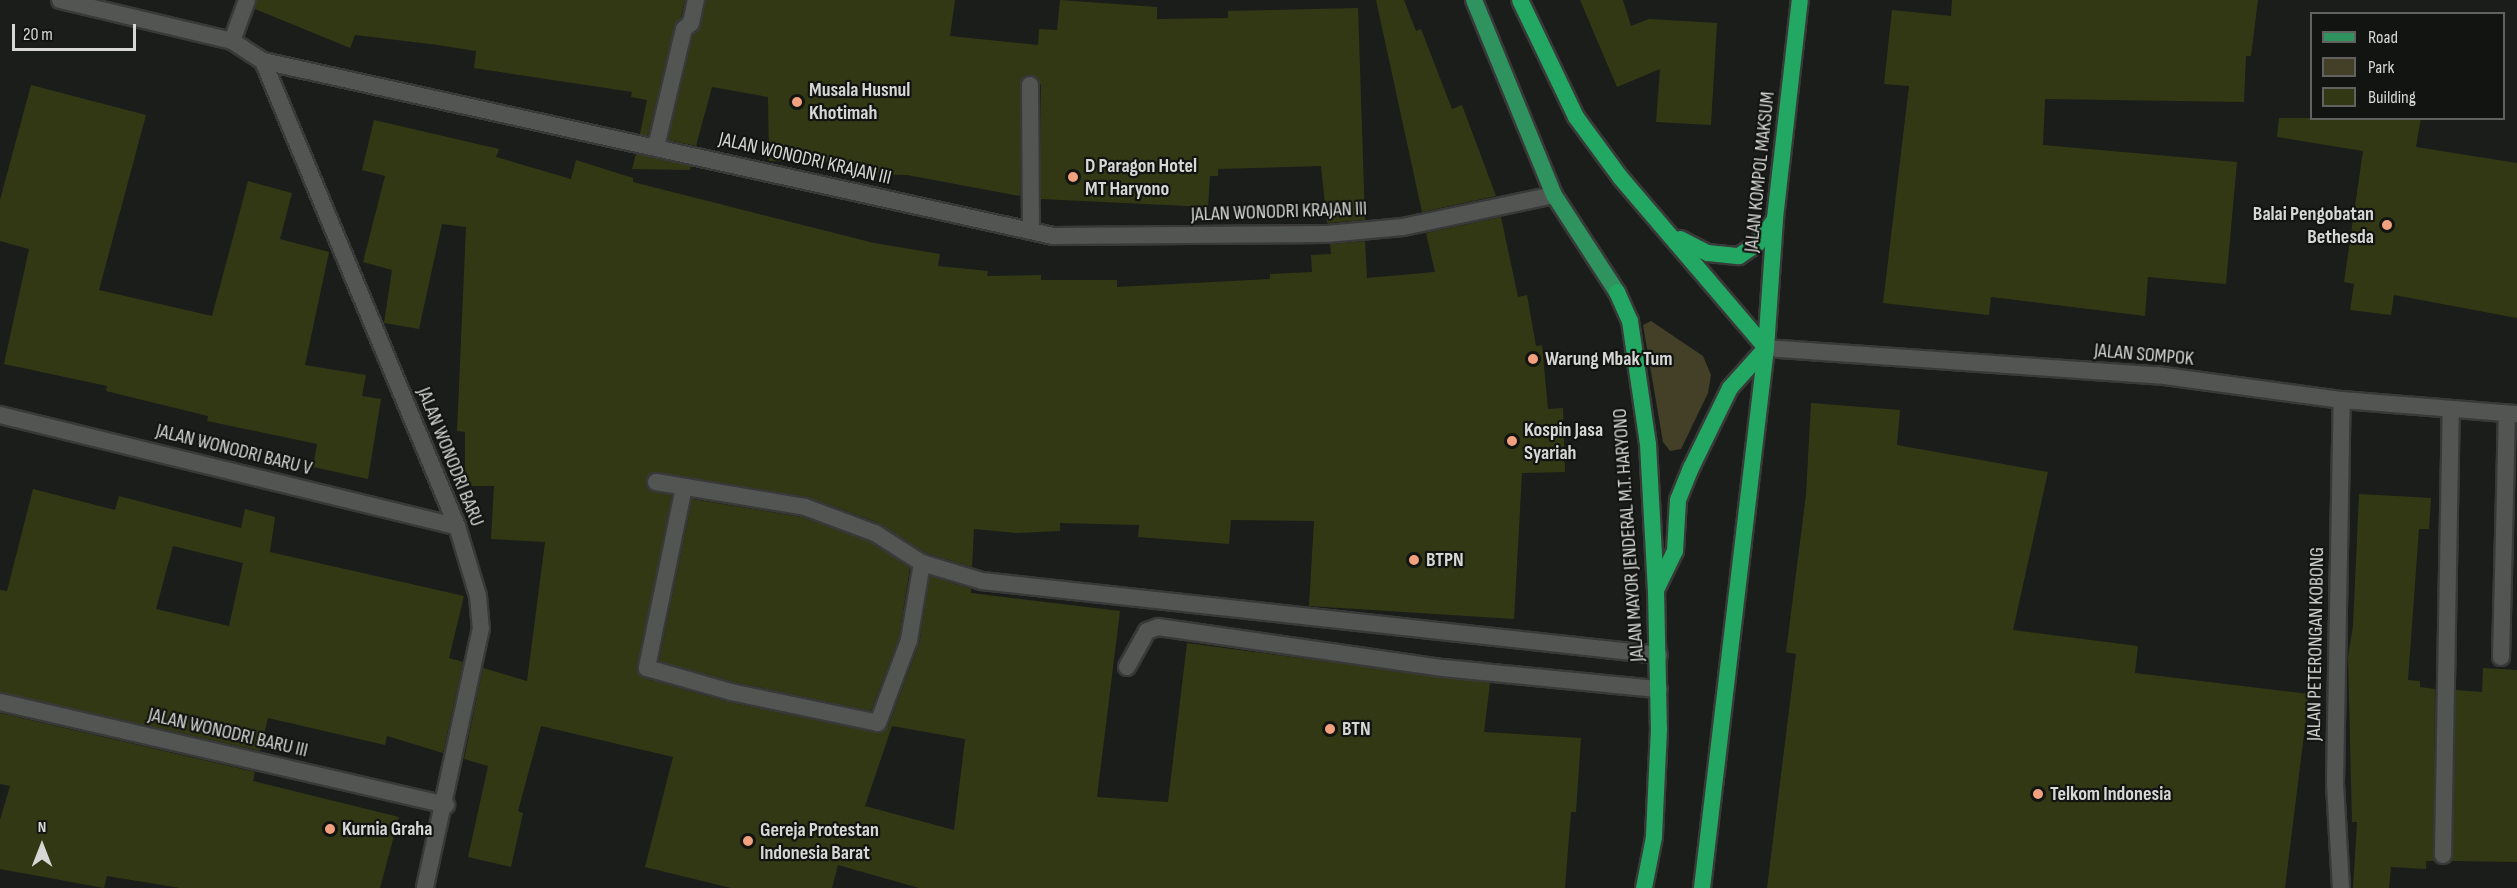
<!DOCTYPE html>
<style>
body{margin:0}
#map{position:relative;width:2517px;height:888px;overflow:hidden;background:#1b1d1a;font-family:"Sofia Sans Condensed",sans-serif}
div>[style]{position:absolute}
.green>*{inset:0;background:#444028}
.building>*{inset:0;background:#333814}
.roads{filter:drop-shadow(2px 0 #383938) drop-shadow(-2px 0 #383938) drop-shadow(0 2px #383938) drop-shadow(0 -2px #383938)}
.minor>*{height:16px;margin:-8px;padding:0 8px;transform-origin:8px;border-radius:8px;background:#535552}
.tertiary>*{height:16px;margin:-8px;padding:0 8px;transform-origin:8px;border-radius:8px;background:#535552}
.secondary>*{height:16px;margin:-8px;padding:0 8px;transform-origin:8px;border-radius:8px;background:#535552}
.primary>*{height:16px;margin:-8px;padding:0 8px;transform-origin:8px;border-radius:8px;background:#2e935e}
.trunk>*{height:16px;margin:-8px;padding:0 8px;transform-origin:8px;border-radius:8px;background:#22a862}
.dots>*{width:16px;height:16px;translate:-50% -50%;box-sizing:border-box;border:3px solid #121411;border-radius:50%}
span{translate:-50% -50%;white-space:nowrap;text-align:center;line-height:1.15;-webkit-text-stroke:4.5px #121411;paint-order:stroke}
.poi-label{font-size:20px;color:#d7d8d6;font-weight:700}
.left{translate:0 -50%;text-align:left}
.right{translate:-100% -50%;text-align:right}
.street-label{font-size:20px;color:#d7d8d6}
.legend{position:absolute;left:2310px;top:12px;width:195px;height:108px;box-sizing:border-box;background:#121411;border:2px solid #616260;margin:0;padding:8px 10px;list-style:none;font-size:18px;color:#d7d8d6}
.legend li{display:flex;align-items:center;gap:12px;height:30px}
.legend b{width:30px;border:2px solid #616260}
.north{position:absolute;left:12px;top:816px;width:60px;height:60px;-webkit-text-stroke:4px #121411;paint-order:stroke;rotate:0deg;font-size:16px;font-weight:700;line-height:24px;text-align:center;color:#d7d8d6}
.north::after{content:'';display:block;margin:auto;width:21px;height:27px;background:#d7d8d6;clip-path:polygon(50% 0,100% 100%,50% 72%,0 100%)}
.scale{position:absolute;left:12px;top:24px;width:124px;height:27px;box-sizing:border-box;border:3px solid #d7d8d6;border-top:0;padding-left:8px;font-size:18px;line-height:21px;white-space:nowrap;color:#d7d8d6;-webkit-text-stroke:4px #121411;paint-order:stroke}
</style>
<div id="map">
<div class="green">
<i style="clip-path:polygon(1651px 321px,1703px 356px,1711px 375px,1708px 393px,1681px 449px,1670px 451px,1663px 442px,1643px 325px)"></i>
</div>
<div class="building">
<i style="clip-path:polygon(257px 0,685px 0,681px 17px,674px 27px,648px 136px,640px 134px,647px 100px,631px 97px,632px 92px,474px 68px,476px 51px,438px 45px,355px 35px,350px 48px,255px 9px)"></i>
<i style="clip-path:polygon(706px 0,955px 0,950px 36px,1038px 45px,1039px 29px,1057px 30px,1060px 0,1157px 7px,1157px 19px,1228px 18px,1228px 11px,1358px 8px,1365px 220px,1327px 223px,1321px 166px,1218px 169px,1218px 176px,1210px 176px,1208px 207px,1041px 199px,1041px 85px,1031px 75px,1024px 76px,1020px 85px,1020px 196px,907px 175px,857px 174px,858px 163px,769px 161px,768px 97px,712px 87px,696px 146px,668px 140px,693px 35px,701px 25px)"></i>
<i style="clip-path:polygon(1376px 0,1404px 0,1416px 31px,1421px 29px,1452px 109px,1462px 105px,1496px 196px,1422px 212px)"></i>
<i style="clip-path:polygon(1580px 0,1623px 0,1631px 26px,1649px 19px,1717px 23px,1711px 125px,1656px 122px,1660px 69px,1617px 87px)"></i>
<i style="clip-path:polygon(1952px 0,2258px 0,2251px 56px,2246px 56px,2244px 102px,2045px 99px,2043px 145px,2237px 162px,2226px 284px,2148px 277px,2145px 316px,1991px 297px,1989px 315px,1883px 303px,1909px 86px,1884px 84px,1892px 10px,1951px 16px)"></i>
<i style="clip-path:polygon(31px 85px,146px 115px,99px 290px,212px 316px,248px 181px,292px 193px,280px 239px,329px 252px,305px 365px,366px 375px,362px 396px,381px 399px,368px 479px,313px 467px,317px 444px,207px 421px,208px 416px,106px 391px,107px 386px,4px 364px,29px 249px,0 241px,0 200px)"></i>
<i style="clip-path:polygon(2279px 118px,2421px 118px,2416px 147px,2517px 163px,2517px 318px,2394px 295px,2391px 315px,2350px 310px,2354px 284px,2344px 282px,2363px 151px,2277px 137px)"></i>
<i style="clip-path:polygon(evenodd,374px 120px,499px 149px,496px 157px,571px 179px,576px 160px,633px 178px,633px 182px,874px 243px,940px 254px,938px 266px,988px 271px,987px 276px,1041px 275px,1041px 280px,1117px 280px,1117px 287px,1270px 279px,1270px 274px,1312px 272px,1311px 255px,1331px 254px,1330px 244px,1365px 241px,1367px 278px,1435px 272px,1426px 233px,1501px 217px,1518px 297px,1527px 295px,1536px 346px,1542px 345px,1548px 409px,1563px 408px,1565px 472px,1522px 473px,1514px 619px,1309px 606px,1314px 521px,1231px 520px,1229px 544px,1138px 537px,1139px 525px,1060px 523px,1060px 531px,1017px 533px,974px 529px,972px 567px,926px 553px,879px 523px,808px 497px,657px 472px,648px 476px,646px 486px,654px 492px,672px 495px,637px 671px,644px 678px,728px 702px,880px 733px,888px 727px,919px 644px,930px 576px,971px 589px,971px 593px,1120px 611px,1097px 797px,1168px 802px,1187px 643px,1490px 683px,1484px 732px,1581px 738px,1576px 812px,1571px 812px,1565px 888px,919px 888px,838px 865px,832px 888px,731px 888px,645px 867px,673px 757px,541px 726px,518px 811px,523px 813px,511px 867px,468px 857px,488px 766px,464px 759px,483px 668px,527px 681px,545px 542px,491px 539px,494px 486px,465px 486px,465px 432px,457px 431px,466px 227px,442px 224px,419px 329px,384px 323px,392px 270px,363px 262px,385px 176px,362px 170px,374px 120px,892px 726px,965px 739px,954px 830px,865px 806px,892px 726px)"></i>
<i style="clip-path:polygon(636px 154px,691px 166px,690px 170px,632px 169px)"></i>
<i style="clip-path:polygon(1811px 403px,1900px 410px,1897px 445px,2048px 472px,2013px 630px,2138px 646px,2135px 673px,2309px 694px,2285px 888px,1767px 888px,1796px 654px,1786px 652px,1806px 495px)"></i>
<i style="clip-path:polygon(evenodd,33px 489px,115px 510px,119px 496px,241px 528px,245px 509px,275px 517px,270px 552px,464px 596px,449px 658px,463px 662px,443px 753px,387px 736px,385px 745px,268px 718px,260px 751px,0 692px,0 590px,7px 591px,33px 489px,173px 546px,243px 563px,229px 626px,156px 609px,173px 546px)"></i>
<i style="clip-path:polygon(2359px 494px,2431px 498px,2429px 529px,2419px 529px,2408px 680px,2420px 681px,2420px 687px,2435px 689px,2434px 861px,2426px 861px,2426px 869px,2391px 867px,2389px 888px,2353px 888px,2357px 822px,2352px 822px,2348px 657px,2353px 626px)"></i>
<i style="clip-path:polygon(692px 499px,802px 517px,870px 542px,910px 568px,899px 637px,871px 711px,734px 682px,659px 661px)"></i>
<i style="clip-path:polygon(2483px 668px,2517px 670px,2517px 862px,2452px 861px,2456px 690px,2482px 692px)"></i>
<i style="clip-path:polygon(0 713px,255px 772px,253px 781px,399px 817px,380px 888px,180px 888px,107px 876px,104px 888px,0 869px,0 820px,10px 786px,0 784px)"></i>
</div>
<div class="roads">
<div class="minor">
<i style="left:232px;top:41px;width:44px;rotate:-69.9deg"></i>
<i style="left:263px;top:61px;width:504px;rotate:67.35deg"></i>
<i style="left:457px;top:526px;width:73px;rotate:73.3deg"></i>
<i style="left:478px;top:596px;width:32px;rotate:85deg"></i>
<i style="left:481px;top:628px;width:266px;rotate:102.2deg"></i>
<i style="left:1030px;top:85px;width:145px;rotate:89.6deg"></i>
<i style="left:656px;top:147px;width:121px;rotate:-76.7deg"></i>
<i style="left:684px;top:29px;width:9px;rotate:-41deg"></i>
<i style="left:691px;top:23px;width:24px;rotate:-78deg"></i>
<i style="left:0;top:415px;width:470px;rotate:13.7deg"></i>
<i style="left:656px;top:482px;width:151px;rotate:9.5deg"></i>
<i style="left:805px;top:507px;width:75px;rotate:20.4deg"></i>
<i style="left:875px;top:533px;width:56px;rotate:32.6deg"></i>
<i style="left:922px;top:563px;width:63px;rotate:16.7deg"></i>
<i style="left:982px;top:581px;width:681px;rotate:6.24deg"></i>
<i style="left:684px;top:487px;width:185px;rotate:101.6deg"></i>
<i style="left:647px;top:668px;width:87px;rotate:15.9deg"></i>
<i style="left:731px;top:692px;width:150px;rotate:11.9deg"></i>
<i style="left:878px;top:723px;width:89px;rotate:-69.5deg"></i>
<i style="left:909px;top:640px;width:78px;rotate:-80.4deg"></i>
<i style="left:2501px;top:657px;width:243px;rotate:-88.6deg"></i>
<i style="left:1127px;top:667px;width:41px;rotate:-60.9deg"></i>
<i style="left:1147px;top:631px;width:12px;rotate:-20deg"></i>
<i style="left:1158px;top:627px;width:288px;rotate:8.2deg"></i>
<i style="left:1443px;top:668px;width:217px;rotate:5.6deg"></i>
<i style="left:0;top:702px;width:458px;rotate:13deg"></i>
<i style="left:2443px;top:855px;width:446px;rotate:-89deg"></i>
<i style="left:2341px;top:888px;width:105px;rotate:-93.3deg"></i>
<i style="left:2335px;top:783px;width:383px;rotate:-89deg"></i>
</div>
<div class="tertiary">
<i style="left:1766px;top:348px;width:392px;rotate:4deg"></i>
<i style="left:2157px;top:375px;width:187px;rotate:7.7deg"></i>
<i style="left:2342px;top:400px;width:176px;rotate:4.6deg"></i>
</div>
<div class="secondary">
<i style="left:60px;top:0;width:177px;rotate:13.4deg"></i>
<i style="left:232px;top:41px;width:37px;rotate:33deg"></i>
<i style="left:263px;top:61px;width:809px;rotate:12.49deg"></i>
<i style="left:1053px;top:236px;width:274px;rotate:-0.4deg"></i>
<i style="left:1327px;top:234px;width:76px;rotate:-5.3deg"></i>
<i style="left:1403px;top:227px;width:154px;rotate:-12deg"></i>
</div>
<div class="primary">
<i style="left:1474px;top:0;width:211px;rotate:67.7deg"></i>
<i style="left:1554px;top:195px;width:116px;rotate:57deg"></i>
</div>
<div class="trunk">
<i style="left:1520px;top:0;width:130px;rotate:64.4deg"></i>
<i style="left:1576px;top:117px;width:74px;rotate:53.7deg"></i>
<i style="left:1620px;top:177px;width:225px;rotate:49.5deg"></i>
<i style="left:1680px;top:239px;width:31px;rotate:27deg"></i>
<i style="left:1708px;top:253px;width:31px;rotate:6deg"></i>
<i style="left:1739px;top:256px;width:22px;rotate:-34deg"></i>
<i style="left:1757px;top:244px;width:31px;rotate:-54deg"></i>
<i style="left:1617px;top:292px;width:32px;rotate:66deg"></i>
<i style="left:1630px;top:321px;width:124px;rotate:81.7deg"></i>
<i style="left:1648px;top:444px;width:146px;rotate:86.9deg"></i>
<i style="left:1656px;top:590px;width:139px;rotate:88.8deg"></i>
<i style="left:1659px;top:729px;width:108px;rotate:92.7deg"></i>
<i style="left:1654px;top:837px;width:52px;rotate:101.1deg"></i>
<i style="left:1657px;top:588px;width:41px;rotate:-64.1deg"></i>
<i style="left:1675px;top:551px;width:51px;rotate:-86.6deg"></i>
<i style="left:1678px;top:500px;width:35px;rotate:-68deg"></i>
<i style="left:1691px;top:468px;width:89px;rotate:-64deg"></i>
<i style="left:1730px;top:388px;width:52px;rotate:-48.1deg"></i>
<i style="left:1702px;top:888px;width:544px;rotate:-83.24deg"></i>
<i style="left:1766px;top:348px;width:130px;rotate:-86deg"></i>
<i style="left:1775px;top:218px;width:219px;rotate:-83.5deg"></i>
</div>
</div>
<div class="dots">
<i style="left:797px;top:102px;background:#f1a17d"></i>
<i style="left:1073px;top:177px;background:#f1a17d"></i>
<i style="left:2387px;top:225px;background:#f1a17d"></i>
<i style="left:1533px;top:359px;background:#f1a17d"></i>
<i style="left:1512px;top:441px;background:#f1a17d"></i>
<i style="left:1414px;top:560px;background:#f1a17d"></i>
<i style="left:1330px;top:729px;background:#f1a17d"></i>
<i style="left:2038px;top:794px;background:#f1a17d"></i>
<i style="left:330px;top:829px;background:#f1a17d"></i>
<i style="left:748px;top:841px;background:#f1a17d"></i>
</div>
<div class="poi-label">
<span class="left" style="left:809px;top:102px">Musala Husnul<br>Khotimah</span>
<span class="left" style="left:1085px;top:178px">D Paragon Hotel<br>MT Haryono</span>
<span class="right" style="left:2374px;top:226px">Balai Pengobatan<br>Bethesda</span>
<span class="left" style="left:1545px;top:359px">Warung Mbak Tum</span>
<span class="left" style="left:1524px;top:442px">Kospin Jasa<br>Syariah</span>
<span class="left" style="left:1426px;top:560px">BTPN</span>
<span class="left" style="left:1342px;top:729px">BTN</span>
<span class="left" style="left:2050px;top:794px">Telkom Indonesia</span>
<span class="left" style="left:342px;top:829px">Kurnia Graha</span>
<span class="left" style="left:760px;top:842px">Gereja Protestan<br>Indonesia Barat</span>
</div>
<div class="street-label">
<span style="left:805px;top:159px;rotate:13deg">JALAN WONODRI KRAJAN III</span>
<span style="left:1760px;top:172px;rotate:-84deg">JALAN KOMPOL MAKSUM</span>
<span style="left:1279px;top:212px;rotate:-2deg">JALAN WONODRI KRAJAN III</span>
<span style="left:2144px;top:355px;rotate:5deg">JALAN SOMPOK</span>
<span style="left:234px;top:450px;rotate:14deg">JALAN WONODRI BARU V</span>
<span style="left:450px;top:457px;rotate:68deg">JALAN WONODRI BARU</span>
<span style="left:1629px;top:535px;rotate:-94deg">JALAN MAYOR JENDERAL M.T. HARYONO</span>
<span style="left:2316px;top:644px;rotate:-89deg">JALAN PETERONGAN KOBONG</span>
<span style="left:228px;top:733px;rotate:13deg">JALAN WONODRI BARU III</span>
</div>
<ul class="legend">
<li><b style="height:8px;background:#2e935e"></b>Road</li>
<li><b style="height:16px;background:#444028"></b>Park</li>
<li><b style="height:16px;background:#333814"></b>Building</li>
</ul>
<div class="north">N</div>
<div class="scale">20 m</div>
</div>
